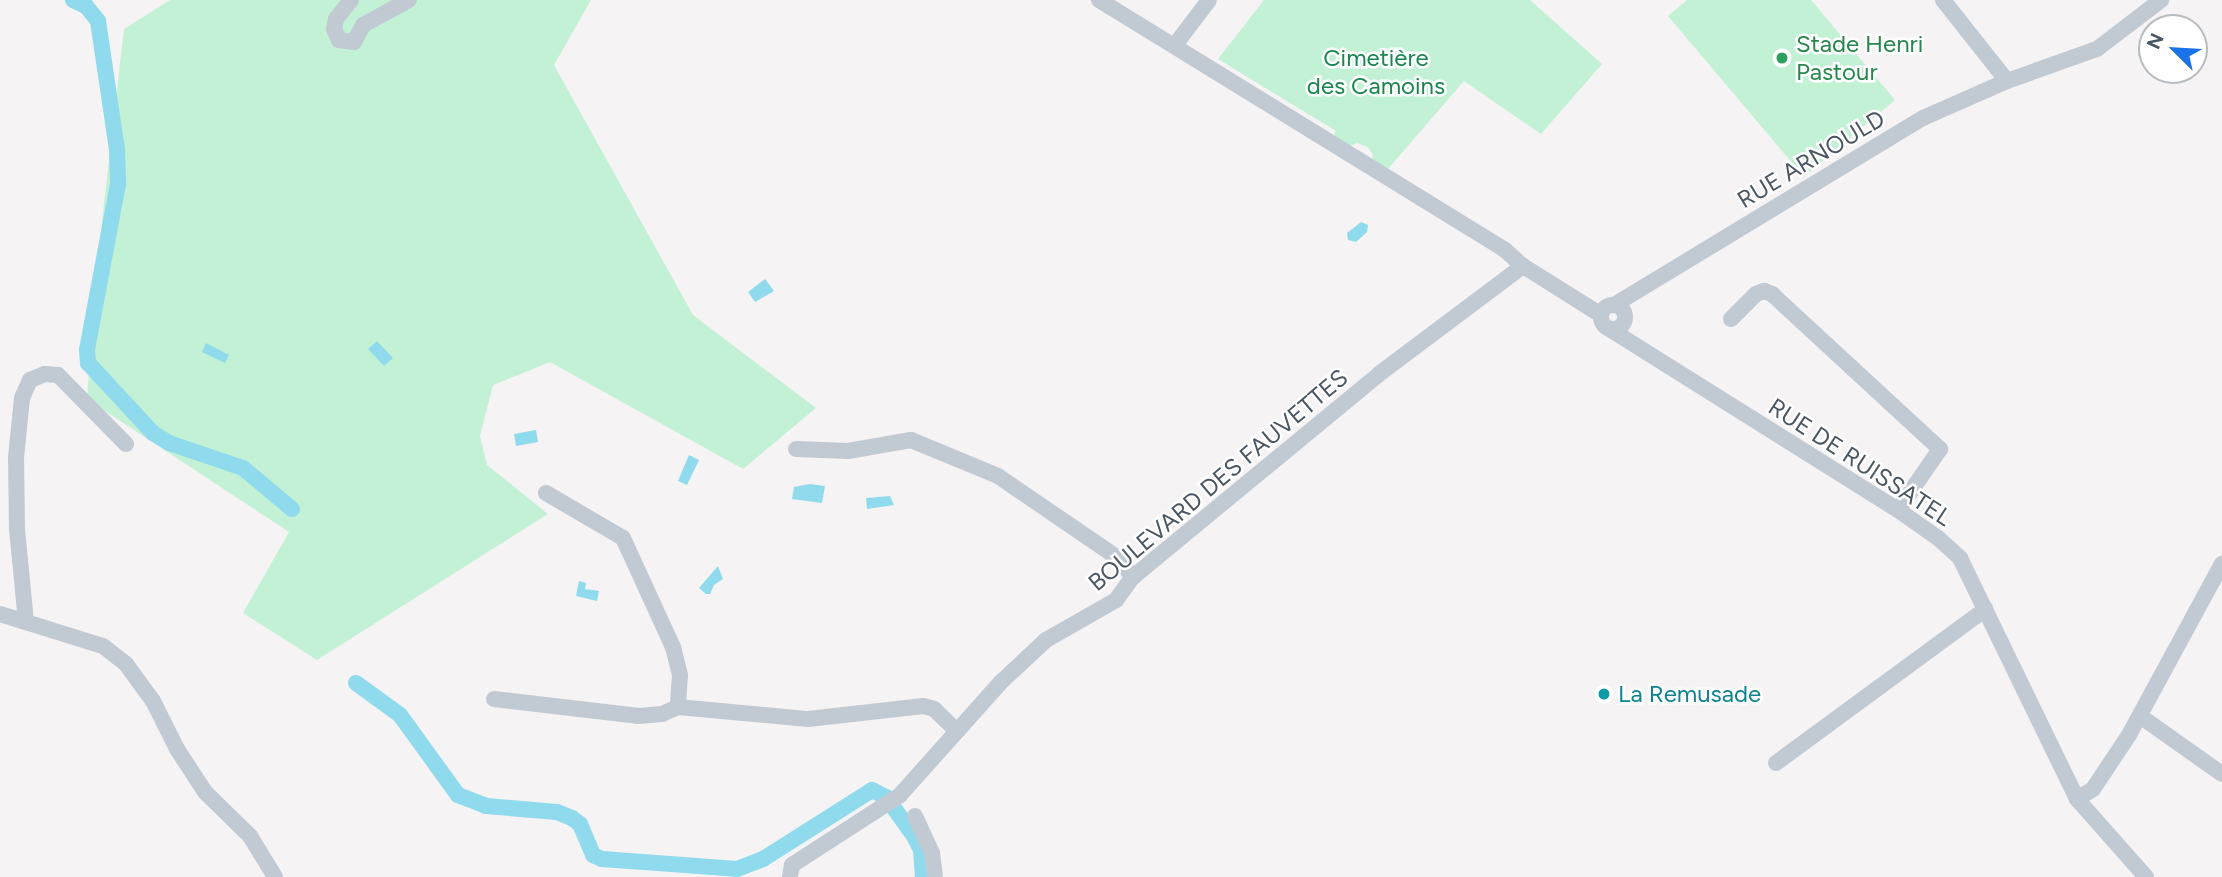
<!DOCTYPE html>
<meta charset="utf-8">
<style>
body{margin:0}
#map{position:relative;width:2222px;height:877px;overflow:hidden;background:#f5f3f3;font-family:Figtree,sans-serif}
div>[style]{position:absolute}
.green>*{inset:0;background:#c3f1d5}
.water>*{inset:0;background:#90daee}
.canal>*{height:16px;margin:-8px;padding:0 8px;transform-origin:8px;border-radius:8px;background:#90daee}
.minor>*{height:16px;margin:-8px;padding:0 8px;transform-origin:8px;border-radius:8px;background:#c1cad2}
.minor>.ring{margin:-8px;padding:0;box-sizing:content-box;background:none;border:16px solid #c1cad2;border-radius:50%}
.dots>*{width:19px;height:19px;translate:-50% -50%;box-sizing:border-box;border:4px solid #fff;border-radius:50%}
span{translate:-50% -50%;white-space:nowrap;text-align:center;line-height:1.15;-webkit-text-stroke:5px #fff;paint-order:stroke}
.leisure-label{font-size:24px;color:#27864d}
.left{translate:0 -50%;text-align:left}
.park-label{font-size:24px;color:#17864f}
.street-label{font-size:24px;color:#4a5661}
.culture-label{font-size:24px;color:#0d838f}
.north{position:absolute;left:2138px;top:14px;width:70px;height:70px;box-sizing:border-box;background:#fff;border:2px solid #b7bbc0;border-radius:50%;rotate:294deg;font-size:19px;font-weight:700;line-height:28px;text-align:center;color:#4a5661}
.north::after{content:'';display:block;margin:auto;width:24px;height:32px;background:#1a73e8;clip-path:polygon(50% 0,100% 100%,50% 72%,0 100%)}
</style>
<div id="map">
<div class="green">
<i style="clip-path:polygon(170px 0,591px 0,554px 65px,693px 315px,816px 408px,743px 469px,550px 362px,493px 385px,480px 436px,487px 465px,548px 514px,317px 660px,243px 613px,289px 532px,87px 399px,97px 265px,124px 29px)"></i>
<i style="clip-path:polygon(1264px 0,1530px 0,1602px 64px,1541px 134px,1464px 81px,1387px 170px,1372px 162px,1373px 155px,1368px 147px,1357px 143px,1348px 147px,1332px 138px,1336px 131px,1218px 59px)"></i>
<i style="clip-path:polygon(1687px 0,1811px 0,1895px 100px,1804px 177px,1668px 16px)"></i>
</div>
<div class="water">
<i style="clip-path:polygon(1361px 222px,1368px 225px,1367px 232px,1356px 242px,1348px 240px,1347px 233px)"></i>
<i style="clip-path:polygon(765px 279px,774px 291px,755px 302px,748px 292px)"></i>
<i style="clip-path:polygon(377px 341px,393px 358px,384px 366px,368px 349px)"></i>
<i style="clip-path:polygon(206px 343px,229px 355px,225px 363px,202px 352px)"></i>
<i style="clip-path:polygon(536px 430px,538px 442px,516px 446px,514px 434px)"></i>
<i style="clip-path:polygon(689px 455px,699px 460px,687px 485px,678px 481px)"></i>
<i style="clip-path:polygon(810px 484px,825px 486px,822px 503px,792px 499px,794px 487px)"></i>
<i style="clip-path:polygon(890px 496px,894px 505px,867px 509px,866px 498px)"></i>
<i style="clip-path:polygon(718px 566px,723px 579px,714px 585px,710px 594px,706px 594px,699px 588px)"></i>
<i style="clip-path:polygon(579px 581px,586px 583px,585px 589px,599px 591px,597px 601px,576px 596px)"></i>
</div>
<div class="canal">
<i style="left:73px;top:0;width:14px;rotate:25deg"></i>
<i style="left:86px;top:6px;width:19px;rotate:51deg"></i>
<i style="left:98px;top:21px;width:130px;rotate:81.6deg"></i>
<i style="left:117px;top:150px;width:34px;rotate:88deg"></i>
<i style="left:118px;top:184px;width:168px;rotate:100.6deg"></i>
<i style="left:87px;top:349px;width:14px;rotate:86deg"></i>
<i style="left:88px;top:363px;width:96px;rotate:47.1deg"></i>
<i style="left:153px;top:433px;width:19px;rotate:32deg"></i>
<i style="left:169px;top:443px;width:78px;rotate:18.7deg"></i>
<i style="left:243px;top:468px;width:64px;rotate:39.9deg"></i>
<i style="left:356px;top:683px;width:54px;rotate:36deg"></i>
<i style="left:400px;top:715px;width:99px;rotate:54.1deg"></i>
<i style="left:458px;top:795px;width:30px;rotate:21deg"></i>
<i style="left:486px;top:806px;width:71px;rotate:4.8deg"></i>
<i style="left:557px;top:812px;width:16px;rotate:22deg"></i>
<i style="left:572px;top:818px;width:10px;rotate:37deg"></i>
<i style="left:580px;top:824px;width:34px;rotate:67deg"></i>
<i style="left:593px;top:855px;width:10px;rotate:24deg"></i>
<i style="left:602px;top:859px;width:135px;rotate:4.2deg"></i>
<i style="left:737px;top:869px;width:28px;rotate:-21deg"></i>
<i style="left:763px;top:859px;width:129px;rotate:-32.3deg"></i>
<i style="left:872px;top:790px;width:16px;rotate:27deg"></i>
<i style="left:886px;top:797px;width:48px;rotate:54.3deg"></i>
<i style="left:914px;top:836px;width:16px;rotate:63deg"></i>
<i style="left:921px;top:850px;width:27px;rotate:86deg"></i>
</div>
<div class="minor">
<i style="left:351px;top:0;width:24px;rotate:128deg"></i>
<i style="left:336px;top:19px;width:10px;rotate:101deg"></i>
<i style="left:334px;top:29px;width:12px;rotate:66deg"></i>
<i style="left:339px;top:40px;width:15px;rotate:8deg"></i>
<i style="left:354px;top:42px;width:19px;rotate:-62deg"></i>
<i style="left:363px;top:25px;width:52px;rotate:-28.5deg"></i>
<i style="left:1099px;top:0;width:477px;rotate:31.6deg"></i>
<i style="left:1505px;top:250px;width:24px;rotate:42deg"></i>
<i style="left:1943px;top:0;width:103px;rotate:51.7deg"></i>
<i style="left:1175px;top:45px;width:56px;rotate:-52.9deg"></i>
<i class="ring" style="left:1601px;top:305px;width:8px;height:8px"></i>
<i style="left:1614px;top:305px;width:361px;rotate:-31.2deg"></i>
<i style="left:1923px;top:118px;width:92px;rotate:-23.8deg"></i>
<i style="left:2007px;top:81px;width:96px;rotate:-19.6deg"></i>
<i style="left:2097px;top:49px;width:81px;rotate:-37.4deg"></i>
<i style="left:1731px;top:319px;width:35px;rotate:-45deg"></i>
<i style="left:1756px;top:294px;width:9px;rotate:-21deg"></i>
<i style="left:1764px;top:291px;width:9px;rotate:21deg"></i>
<i style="left:1772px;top:294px;width:229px;rotate:42.7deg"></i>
<i style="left:1940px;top:449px;width:74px;rotate:124.5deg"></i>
<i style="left:1611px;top:330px;width:339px;rotate:32.1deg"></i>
<i style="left:1898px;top:510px;width:49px;rotate:35deg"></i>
<i style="left:1938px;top:538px;width:30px;rotate:42deg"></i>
<i style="left:1960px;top:558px;width:268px;rotate:64.1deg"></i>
<i style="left:2077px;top:799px;width:104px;rotate:48.5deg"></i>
<i style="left:796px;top:449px;width:52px;rotate:2.2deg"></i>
<i style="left:848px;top:451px;width:64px;rotate:-9.9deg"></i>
<i style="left:911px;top:440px;width:94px;rotate:22.5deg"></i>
<i style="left:998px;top:476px;width:142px;rotate:34.4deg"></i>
<i style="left:1115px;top:556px;width:28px;rotate:49deg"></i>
<i style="left:546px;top:493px;width:89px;rotate:30.3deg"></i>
<i style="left:623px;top:538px;width:120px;rotate:65.4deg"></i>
<i style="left:673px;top:647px;width:29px;rotate:76deg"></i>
<i style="left:680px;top:675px;width:32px;rotate:94deg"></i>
<i style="left:0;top:614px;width:108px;rotate:17.3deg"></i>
<i style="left:103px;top:646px;width:29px;rotate:38deg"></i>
<i style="left:126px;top:664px;width:46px;rotate:53.9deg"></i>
<i style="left:153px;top:701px;width:54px;rotate:63.4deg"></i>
<i style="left:177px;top:749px;width:51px;rotate:56.9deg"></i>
<i style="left:205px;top:792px;width:63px;rotate:44.4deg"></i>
<i style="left:250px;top:836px;width:48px;rotate:58.6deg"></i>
<i style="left:26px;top:622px;width:93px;rotate:-95.5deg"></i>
<i style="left:17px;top:529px;width:71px;rotate:-90.8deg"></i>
<i style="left:16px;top:458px;width:60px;rotate:-84.3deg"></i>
<i style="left:22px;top:398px;width:20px;rotate:-66deg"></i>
<i style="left:30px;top:380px;width:16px;rotate:-22deg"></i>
<i style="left:45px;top:374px;width:13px;rotate:4deg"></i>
<i style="left:58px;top:375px;width:97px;rotate:45.4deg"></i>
<i style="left:494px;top:699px;width:146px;rotate:6.7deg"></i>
<i style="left:639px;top:716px;width:23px;rotate:-5deg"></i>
<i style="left:662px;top:714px;width:17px;rotate:-24deg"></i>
<i style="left:678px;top:707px;width:131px;rotate:5.3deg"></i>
<i style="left:808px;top:719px;width:116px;rotate:-6.4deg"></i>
<i style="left:923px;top:706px;width:11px;rotate:15deg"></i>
<i style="left:934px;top:709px;width:32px;rotate:44deg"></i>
<i style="left:2140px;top:716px;width:100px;rotate:35.3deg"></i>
<i style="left:1776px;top:763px;width:260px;rotate:-36.3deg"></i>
<i style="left:2077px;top:799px;width:19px;rotate:-32deg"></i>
<i style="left:2093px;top:789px;width:65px;rotate:-56.3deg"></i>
<i style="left:2129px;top:735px;width:195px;rotate:-61.5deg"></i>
<i style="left:915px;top:816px;width:41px;rotate:65.3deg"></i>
<i style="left:932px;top:853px;width:24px;rotate:83deg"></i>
<i style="left:790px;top:877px;width:12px;rotate:-81deg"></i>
<i style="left:792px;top:865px;width:129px;rotate:-32.9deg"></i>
<i style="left:900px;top:795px;width:152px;rotate:-48.2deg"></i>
<i style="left:1001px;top:682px;width:62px;rotate:-43deg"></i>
<i style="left:1046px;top:640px;width:81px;rotate:-29.7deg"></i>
<i style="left:1116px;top:600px;width:29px;rotate:-54deg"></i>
<i style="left:1133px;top:577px;width:319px;rotate:-39.5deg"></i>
<i style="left:1379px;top:374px;width:180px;rotate:-36.9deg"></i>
<i style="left:1523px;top:266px;width:92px;rotate:32.1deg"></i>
</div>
<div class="dots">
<i style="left:1782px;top:58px;background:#2e9e5b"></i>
<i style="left:1604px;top:694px;background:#0f9aa8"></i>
</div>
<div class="leisure-label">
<span class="left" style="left:1796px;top:58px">Stade Henri<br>Pastour</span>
</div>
<div class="park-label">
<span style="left:1376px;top:72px">Cimetière<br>des Camoins</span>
</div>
<div class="street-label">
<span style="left:1811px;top:159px;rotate:-31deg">RUE ARNOULD</span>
<span style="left:1860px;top:462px;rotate:33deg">RUE DE RUISSATEL</span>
<span style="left:1218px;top:480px;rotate:-40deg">BOULEVARD DES FAUVETTES</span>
</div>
<div class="culture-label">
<span class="left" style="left:1618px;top:694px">La Remusade</span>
</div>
<div class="north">N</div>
</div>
